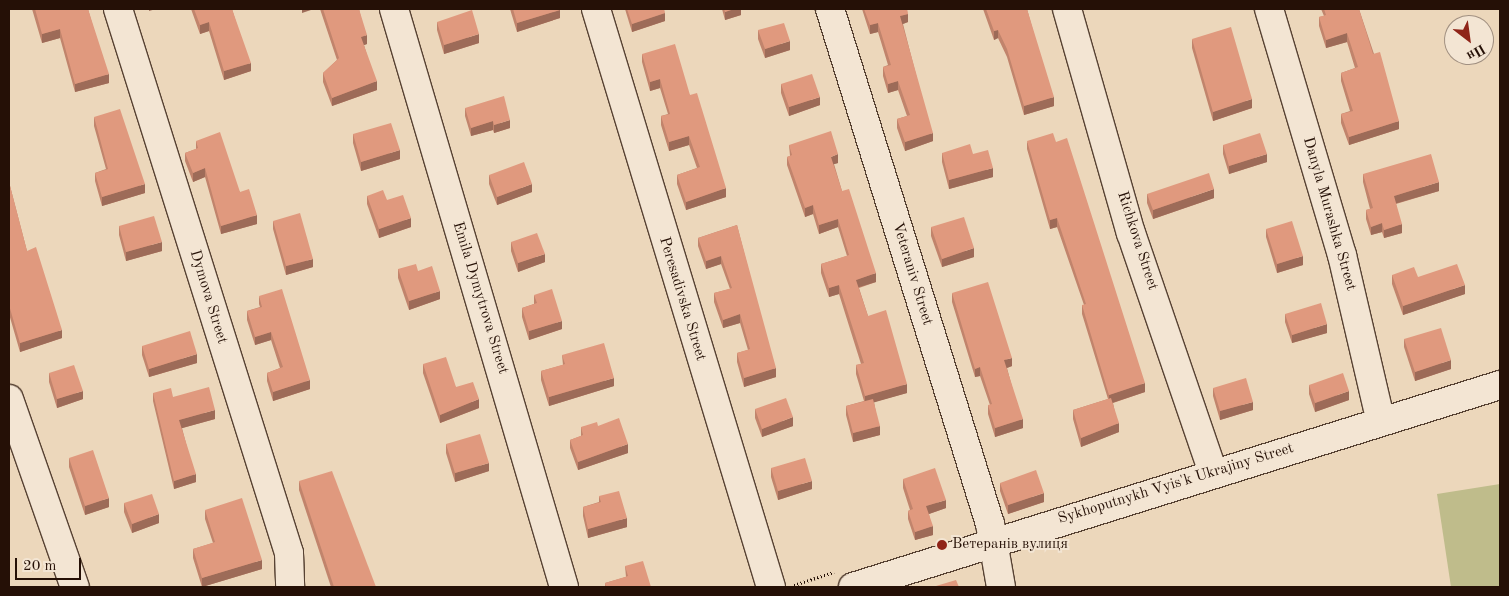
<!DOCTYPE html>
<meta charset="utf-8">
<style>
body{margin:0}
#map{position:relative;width:1509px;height:596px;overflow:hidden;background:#ecd7bb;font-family:"Old Standard TT",serif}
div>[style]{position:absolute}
.green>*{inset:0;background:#bfbc8b}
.path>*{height:3px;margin-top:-1.5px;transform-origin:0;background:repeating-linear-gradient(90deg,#251006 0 1px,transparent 0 3.5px)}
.roads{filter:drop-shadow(1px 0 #574233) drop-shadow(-1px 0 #574233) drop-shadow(0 1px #574233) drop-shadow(0 -1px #574233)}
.minor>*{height:28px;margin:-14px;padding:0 14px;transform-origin:14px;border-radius:14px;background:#f3e5d3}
.wall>*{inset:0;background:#c1846c}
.shaded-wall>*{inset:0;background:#9d6b58}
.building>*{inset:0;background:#e0997e}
.dots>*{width:14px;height:14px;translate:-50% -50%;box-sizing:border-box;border:2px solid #f3e5d3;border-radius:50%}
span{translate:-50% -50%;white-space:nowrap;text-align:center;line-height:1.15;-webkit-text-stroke:4px #f3e5d3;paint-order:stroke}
.street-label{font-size:15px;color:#251006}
.poi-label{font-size:15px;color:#251006}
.left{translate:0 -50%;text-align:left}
.frame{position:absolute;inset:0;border:10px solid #251006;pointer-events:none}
.north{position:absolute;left:1444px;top:15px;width:50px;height:50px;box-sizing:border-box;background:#f3e5d3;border:1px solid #a19081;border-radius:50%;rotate:150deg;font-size:14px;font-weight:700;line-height:20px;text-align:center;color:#251006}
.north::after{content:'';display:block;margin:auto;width:18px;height:22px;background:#8f2418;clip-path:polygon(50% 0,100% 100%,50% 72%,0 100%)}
.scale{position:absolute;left:15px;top:558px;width:66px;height:22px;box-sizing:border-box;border:2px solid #251006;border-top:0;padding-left:6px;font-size:15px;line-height:18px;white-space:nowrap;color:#251006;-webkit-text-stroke:4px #f3e5d3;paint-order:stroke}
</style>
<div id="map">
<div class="green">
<i style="clip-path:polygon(1500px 484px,1500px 587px,1451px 587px,1437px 494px)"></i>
</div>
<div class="path">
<i style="left:794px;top:585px;width:42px;rotate:-18deg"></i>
</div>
<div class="roads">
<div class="minor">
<i style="left:118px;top:9px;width:570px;rotate:72.55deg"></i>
<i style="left:289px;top:553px;width:34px;rotate:88deg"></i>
<i style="left:394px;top:9px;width:602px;rotate:73.61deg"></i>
<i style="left:596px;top:9px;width:604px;rotate:73.16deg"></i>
<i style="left:830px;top:9px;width:539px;rotate:72.74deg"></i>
<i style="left:990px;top:524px;width:64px;rotate:80.1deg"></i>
<i style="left:1067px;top:9px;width:233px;rotate:74.1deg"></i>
<i style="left:1131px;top:233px;width:253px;rotate:71.1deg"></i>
<i style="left:1269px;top:9px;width:257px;rotate:73.5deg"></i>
<i style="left:1342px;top:255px;width:171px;rotate:76.9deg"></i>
<i style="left:9px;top:399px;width:199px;rotate:70.7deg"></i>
<i style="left:853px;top:587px;width:678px;rotate:-17.34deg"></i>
</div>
</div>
<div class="wall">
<i style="clip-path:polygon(32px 9px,88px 9px,109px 83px,75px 92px,60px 38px,42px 43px)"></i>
<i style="clip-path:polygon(191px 9px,232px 9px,251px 71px,224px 80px,209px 31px,200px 34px)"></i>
<i style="clip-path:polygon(320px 9px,359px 9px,367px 44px,364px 45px,377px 90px,332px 106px,323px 82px,323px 73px,337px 60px)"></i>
<i style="clip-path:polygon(510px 9px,560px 9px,560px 18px,517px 32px)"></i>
<i style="clip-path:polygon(625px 9px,664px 9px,665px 21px,632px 32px)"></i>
<i style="clip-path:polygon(722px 9px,741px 9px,741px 15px,725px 20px)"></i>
<i style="clip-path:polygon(862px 9px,907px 9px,908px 22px,903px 24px,933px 141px,905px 151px,897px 128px,897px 119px,907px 116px,898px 90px,888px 93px,883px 76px,883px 67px,888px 65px,878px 32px,870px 34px)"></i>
<i style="clip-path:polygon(983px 9px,1027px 9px,1054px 106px,1024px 115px,1007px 57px,998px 38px,994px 40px)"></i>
<i style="clip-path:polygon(1321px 9px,1359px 9px,1399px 129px,1349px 145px,1341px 123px,1341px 114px,1350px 111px,1341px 81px,1341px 73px,1355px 68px,1347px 42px,1326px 48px,1319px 26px,1319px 17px,1324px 16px)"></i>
<i style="clip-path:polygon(437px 22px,479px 43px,444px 54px,437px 30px)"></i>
<i style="clip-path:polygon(758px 30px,790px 50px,765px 58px,758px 39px)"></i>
<i style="clip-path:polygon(1192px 39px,1252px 108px,1213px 121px,1192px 48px)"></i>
<i style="clip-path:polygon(642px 54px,690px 95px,726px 197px,686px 210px,677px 184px,677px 175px,697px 168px,689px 145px,669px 151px,661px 125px,661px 116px,668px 114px,660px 88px,650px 91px,642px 62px)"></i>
<i style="clip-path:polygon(781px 84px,820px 105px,789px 116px,781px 93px)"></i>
<i style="clip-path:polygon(465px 108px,510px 128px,494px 133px,493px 130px,471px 136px,465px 116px)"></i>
<i style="clip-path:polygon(94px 117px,145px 193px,102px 206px,95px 181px,95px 173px,106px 169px,94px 126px)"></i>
<i style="clip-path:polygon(353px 134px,400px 159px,361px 171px,353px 143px)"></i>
<i style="clip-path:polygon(196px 141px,240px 192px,257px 224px,221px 234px,205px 177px,193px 182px,185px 161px,185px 153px,196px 149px)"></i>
<i style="clip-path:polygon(1027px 141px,1145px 392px,1113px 403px,1119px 432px,1081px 447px,1073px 419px,1073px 410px,1108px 399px,1082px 314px,1082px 305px,1084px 305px,1057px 227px,1050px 229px,1027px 149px)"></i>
<i style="clip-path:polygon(789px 145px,838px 163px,834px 164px,842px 191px,876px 282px,859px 288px,868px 316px,907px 393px,874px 402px,880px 435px,853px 442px,846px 415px,846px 406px,864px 401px,856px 374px,856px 365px,861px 364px,839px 294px,829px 297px,821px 273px,821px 264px,847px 256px,838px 227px,819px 234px,813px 214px,805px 217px,787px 165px,787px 157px,790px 156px)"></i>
<i style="clip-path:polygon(1223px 145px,1267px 162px,1229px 174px,1223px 154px)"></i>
<i style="clip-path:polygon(942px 153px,973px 154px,993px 177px,949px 189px,942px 162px)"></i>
<i style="clip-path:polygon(1363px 174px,1439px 191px,1396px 204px,1402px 233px,1384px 238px,1382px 232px,1371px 235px,1366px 219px,1366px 210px,1370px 209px,1363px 182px)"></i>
<i style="clip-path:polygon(489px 175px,532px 192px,497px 205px,489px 184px)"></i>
<i style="clip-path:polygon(9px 182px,27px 251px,62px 338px,20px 352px,9px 314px)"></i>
<i style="clip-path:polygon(1147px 194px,1214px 198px,1153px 219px,1147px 203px)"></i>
<i style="clip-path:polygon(367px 196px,387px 200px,411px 227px,379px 238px,367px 204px)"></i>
<i style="clip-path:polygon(273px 221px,313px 267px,286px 275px,273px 229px)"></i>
<i style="clip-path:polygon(737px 225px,776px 377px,744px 387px,737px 362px,737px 353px,748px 350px,740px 323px,723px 328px,714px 302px,714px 293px,730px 289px,721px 264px,706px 269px,698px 246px,698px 238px)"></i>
<i style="clip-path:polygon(119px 226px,162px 251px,126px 261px,119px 235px)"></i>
<i style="clip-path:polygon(931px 227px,974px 257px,942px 267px,931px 236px)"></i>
<i style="clip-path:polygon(1266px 229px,1303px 265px,1277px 273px,1266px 237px)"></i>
<i style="clip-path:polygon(511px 242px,545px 262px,518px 272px,511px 251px)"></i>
<i style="clip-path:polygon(398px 269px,418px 271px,440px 299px,409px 310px,398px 278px)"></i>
<i style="clip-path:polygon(1392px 275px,1418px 277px,1465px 294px,1403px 315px,1392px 284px)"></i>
<i style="clip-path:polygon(952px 293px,1012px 366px,1007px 368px,1023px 428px,995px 437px,988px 414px,988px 405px,990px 405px,980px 376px,975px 377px,952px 302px)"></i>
<i style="clip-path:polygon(534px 295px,562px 329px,529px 340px,522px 317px,522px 308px,534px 304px)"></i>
<i style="clip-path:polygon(259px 296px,310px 389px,273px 401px,267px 381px,267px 373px,280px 368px,271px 340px,255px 345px,247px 320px,247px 311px,260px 307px,259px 304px)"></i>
<i style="clip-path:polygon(1285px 314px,1327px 333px,1292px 343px,1285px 322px)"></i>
<i style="clip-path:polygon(1404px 339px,1451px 369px,1415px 381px,1404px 347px)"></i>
<i style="clip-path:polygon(142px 346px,197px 363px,149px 377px,142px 355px)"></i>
<i style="clip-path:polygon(562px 355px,614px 386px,549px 406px,541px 380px,541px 371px,563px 365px)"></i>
<i style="clip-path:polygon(423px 364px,456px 387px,479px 408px,440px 423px,423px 373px)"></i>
<i style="clip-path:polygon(49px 373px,83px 399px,57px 408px,49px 382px)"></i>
<i style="clip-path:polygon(1309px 385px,1349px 400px,1315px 412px,1309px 394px)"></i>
<i style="clip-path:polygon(1213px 388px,1253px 410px,1220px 420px,1213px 396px)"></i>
<i style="clip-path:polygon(153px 393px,173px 397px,215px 419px,182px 428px,196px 482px,174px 489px,153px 401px)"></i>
<i style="clip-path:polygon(755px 409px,793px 426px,762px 437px,755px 418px)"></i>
<i style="clip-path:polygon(598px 426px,628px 453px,578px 470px,570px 448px,570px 440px,581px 436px,581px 427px)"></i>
<i style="clip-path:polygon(446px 444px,489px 471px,455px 482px,446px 453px)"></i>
<i style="clip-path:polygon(69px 458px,109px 507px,85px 515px,69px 467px)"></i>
<i style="clip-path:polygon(771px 468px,812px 489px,778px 500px,771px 477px)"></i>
<i style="clip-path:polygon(903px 479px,946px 508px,929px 514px,933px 535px,915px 540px,908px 519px,908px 511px,910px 510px,903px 488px)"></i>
<i style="clip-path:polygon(299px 481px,376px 587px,331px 587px,299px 490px)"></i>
<i style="clip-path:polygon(1000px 483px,1044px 502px,1008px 514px,1000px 491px)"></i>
<i style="clip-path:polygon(599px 496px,627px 527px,588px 538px,583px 516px,583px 507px,599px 502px)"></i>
<i style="clip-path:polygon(124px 503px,159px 523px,132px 533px,124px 512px)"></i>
<i style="clip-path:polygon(205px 510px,262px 569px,202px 587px,193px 558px,193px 549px,213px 543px,205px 519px)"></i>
<i style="clip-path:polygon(625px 566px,651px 587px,605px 587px,605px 583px,626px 577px)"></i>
</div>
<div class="shaded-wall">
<i style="clip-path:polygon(149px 9px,156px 9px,149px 11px)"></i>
<i style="clip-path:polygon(302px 9px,314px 9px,302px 13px)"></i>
<i style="clip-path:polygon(734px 9px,741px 9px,741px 15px,725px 20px,725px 12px)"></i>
<i style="clip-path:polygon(560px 10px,560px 18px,517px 32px,517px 23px)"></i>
<i style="clip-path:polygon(665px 13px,665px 21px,632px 32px,632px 24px)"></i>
<i style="clip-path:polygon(908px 14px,908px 22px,900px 25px,900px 16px)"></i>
<i style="clip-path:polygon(209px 22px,209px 31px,200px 34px,200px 25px)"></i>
<i style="clip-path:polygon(878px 23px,878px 32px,870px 34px,870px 25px)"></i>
<i style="clip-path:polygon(60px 29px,60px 38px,42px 43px,42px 34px)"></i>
<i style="clip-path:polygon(998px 30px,998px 38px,994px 40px,994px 31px)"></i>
<i style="clip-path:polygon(1347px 33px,1347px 42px,1326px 48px,1326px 40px)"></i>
<i style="clip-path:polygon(479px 34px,479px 43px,444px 54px,444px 45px)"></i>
<i style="clip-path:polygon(367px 35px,367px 44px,361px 46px,361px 37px)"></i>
<i style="clip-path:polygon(790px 41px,790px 50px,765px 58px,765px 49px)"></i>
<i style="clip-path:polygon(251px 63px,251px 71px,224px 80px,224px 71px)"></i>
<i style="clip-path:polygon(109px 74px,109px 83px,75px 92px,75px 84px)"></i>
<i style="clip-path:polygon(660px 79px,660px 88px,650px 91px,650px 82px)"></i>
<i style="clip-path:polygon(377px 81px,377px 90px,332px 106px,332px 98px)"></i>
<i style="clip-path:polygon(898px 81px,898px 90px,888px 93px,888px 84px)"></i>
<i style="clip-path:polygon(820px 97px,820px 105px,789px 116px,789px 107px)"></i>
<i style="clip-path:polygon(1054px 97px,1054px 106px,1024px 115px,1024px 106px)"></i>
<i style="clip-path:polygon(1252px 99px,1252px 108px,1213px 121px,1213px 112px)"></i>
<i style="clip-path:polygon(510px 120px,510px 128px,494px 133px,494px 125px)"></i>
<i style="clip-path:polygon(493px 121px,493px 130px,471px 136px,471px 128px)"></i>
<i style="clip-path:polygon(1399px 121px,1399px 129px,1349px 145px,1349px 137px)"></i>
<i style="clip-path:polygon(933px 133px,933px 141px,905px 151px,905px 142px)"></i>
<i style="clip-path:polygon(689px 136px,689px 145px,669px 151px,669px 142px)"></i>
<i style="clip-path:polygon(400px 150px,400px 159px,361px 171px,361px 162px)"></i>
<i style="clip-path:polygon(838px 154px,838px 163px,831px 165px,831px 157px)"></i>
<i style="clip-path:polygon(1267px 154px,1267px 162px,1229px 174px,1229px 166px)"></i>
<i style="clip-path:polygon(205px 168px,205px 177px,193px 182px,193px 173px)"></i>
<i style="clip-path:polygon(993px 168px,993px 177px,949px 189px,949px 180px)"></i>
<i style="clip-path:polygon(1439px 182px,1439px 191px,1394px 204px,1394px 196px)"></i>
<i style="clip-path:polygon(145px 184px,145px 193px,102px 206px,102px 197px)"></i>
<i style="clip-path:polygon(532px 184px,532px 192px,497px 205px,497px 197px)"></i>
<i style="clip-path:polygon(726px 188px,726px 197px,686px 210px,686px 202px)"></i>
<i style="clip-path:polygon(1214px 189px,1214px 198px,1153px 219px,1153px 210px)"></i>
<i style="clip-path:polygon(813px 205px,813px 214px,805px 217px,805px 208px)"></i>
<i style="clip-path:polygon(257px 215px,257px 224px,221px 234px,221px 226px)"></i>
<i style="clip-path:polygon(411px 218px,411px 227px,379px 238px,379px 229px)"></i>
<i style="clip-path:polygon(1057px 218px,1057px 227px,1050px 229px,1050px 220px)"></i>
<i style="clip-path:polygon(838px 219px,838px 227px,819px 234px,819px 225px)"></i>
<i style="clip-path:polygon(1382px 223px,1382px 232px,1371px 235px,1371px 227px)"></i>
<i style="clip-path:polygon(1402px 224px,1402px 233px,1384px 238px,1384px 230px)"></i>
<i style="clip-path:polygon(162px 242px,162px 251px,126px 261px,126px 252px)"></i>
<i style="clip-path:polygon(974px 248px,974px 257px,942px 267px,942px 259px)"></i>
<i style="clip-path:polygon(545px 254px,545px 262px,518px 272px,518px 263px)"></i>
<i style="clip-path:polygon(721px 256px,721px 264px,706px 269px,706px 261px)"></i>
<i style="clip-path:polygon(1303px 256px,1303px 265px,1277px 273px,1277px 264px)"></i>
<i style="clip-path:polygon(313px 259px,313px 267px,286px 275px,286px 266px)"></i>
<i style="clip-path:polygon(876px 273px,876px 282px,856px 288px,856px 280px)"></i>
<i style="clip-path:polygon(839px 285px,839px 294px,829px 297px,829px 288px)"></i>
<i style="clip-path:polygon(1465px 285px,1465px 294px,1403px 315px,1403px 306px)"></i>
<i style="clip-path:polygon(440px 291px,440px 299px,409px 310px,409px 301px)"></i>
<i style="clip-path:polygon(740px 314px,740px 323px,723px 328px,723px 320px)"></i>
<i style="clip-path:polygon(562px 321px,562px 329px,529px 340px,529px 331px)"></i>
<i style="clip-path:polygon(1327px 324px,1327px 333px,1292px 343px,1292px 335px)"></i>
<i style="clip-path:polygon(62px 330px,62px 338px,20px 352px,20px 343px)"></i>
<i style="clip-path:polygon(271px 332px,271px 340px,255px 345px,255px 337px)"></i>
<i style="clip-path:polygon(197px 354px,197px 363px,149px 377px,149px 369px)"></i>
<i style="clip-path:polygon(1012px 358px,1012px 366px,1004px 369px,1004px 360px)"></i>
<i style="clip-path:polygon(1451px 360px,1451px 369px,1415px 381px,1415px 372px)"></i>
<i style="clip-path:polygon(980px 367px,980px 376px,975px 377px,975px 369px)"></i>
<i style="clip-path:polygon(776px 368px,776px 377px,744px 387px,744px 378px)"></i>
<i style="clip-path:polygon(614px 378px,614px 386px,549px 406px,549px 397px)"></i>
<i style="clip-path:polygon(310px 380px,310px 389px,273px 401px,273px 392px)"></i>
<i style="clip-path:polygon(1145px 383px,1145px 392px,1109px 404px,1109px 395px)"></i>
<i style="clip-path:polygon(907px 384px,907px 393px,865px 405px,865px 396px)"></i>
<i style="clip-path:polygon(83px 391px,83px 399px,57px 408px,57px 399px)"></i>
<i style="clip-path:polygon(1349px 391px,1349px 400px,1315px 412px,1315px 403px)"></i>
<i style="clip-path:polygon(479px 399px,479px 408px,440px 423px,440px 415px)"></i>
<i style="clip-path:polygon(1253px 402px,1253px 410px,1220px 420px,1220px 411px)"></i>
<i style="clip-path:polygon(215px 410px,215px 419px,179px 429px,179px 420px)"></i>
<i style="clip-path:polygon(793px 417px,793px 426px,762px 437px,762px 429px)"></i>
<i style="clip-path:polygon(1023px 419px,1023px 428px,995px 437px,995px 428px)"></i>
<i style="clip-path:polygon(1119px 423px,1119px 432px,1081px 447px,1081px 438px)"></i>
<i style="clip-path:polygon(880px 426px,880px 435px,853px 442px,853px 433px)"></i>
<i style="clip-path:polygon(628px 444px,628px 453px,578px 470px,578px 462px)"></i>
<i style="clip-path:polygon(489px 463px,489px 471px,455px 482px,455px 473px)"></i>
<i style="clip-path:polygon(196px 474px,196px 482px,174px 489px,174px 481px)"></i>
<i style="clip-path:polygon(812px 481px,812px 489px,778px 500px,778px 491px)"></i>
<i style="clip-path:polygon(1044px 493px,1044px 502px,1008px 514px,1008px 505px)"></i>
<i style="clip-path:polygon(109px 498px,109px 507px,85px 515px,85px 506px)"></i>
<i style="clip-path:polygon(946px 500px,946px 508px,926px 515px,926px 506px)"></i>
<i style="clip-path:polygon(159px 514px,159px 523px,132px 533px,132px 524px)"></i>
<i style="clip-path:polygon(627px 518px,627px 527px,588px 538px,588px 529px)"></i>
<i style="clip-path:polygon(933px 526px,933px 535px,915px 540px,915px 532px)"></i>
<i style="clip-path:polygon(262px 560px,262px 569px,202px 587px,202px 578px)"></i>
</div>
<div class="building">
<i style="clip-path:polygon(35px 9px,88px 9px,109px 74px,75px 84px,60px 29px,42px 34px)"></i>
<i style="clip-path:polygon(194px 9px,232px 9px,251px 63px,224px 71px,209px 22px,200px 25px)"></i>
<i style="clip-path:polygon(323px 9px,359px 9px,367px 35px,361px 37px,377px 81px,332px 98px,323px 73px,339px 58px)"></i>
<i style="clip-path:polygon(513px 9px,560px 9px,560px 10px,517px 23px)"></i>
<i style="clip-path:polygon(627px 9px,664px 9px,665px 13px,632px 24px)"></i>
<i style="clip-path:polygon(724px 9px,734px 9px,725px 12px)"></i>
<i style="clip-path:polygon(864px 9px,907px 9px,908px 14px,900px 16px,933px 133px,905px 142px,897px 119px,910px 115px,898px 81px,888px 84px,883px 67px,891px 65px,878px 23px,870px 25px)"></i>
<i style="clip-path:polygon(986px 9px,1027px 9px,1054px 97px,1024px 106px,1007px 49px,998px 30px,994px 31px)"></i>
<i style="clip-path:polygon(1324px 9px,1359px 9px,1373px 54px,1380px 52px,1399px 121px,1349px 137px,1341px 114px,1353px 111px,1341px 73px,1358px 67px,1347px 33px,1326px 40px,1319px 17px,1326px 15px)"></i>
<i style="clip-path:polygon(472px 10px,479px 34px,444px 45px,437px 22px)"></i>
<i style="clip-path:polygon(784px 23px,790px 41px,765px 49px,758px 30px)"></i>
<i style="clip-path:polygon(1231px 27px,1252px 99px,1213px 112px,1192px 39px)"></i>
<i style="clip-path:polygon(675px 44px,690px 95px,697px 93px,726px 188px,686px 202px,677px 175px,700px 167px,689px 136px,669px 142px,661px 116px,670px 114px,660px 79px,650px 82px,642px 54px)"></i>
<i style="clip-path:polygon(812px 74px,820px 97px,789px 107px,781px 84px)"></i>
<i style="clip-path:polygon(504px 96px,510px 120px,494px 125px,493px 121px,471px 128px,465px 108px)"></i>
<i style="clip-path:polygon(120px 109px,145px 184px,102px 197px,95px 173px,108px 169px,94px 117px)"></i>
<i style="clip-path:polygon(391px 123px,400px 150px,361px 162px,353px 134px)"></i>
<i style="clip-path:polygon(831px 131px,838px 154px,831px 157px,842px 191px,849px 189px,876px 273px,856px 280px,868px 316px,886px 310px,907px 384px,865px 396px,856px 365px,864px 363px,839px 285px,829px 288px,821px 264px,849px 255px,838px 219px,819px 225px,813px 205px,805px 208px,787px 157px,792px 155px,789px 145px)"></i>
<i style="clip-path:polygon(220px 132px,240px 192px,249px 189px,257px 215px,221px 226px,205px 168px,193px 173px,185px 153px,198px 148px,196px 141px)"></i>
<i style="clip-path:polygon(1053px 133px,1056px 142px,1067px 138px,1145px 383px,1109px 395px,1082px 305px,1086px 304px,1057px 218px,1050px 220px,1027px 141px)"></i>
<i style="clip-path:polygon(1260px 133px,1267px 154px,1229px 166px,1223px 145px)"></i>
<i style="clip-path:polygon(970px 144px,973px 154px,988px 150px,993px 168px,949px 180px,942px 153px)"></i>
<i style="clip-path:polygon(1431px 154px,1439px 182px,1394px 196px,1402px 224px,1384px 230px,1382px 223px,1371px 227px,1366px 210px,1373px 208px,1363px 174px)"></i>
<i style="clip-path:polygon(524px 162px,532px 184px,497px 197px,489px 175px)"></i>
<i style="clip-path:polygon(1209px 173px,1214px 189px,1153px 210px,1147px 194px)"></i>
<i style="clip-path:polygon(9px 182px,27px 251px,36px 247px,62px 330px,20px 343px,9px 305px)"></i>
<i style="clip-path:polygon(383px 190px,387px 200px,403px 195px,411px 218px,379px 229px,367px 196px)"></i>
<i style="clip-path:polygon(300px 213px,313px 259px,286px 266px,273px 221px)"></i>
<i style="clip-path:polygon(154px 216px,162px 242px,126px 252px,119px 226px)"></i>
<i style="clip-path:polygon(964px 217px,974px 248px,942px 259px,931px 227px)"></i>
<i style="clip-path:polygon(1292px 221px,1303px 256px,1277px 264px,1266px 229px)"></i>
<i style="clip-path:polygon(737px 225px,776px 368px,744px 378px,737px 353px,750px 349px,740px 314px,723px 320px,714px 293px,732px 288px,721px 256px,706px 261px,698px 238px)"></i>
<i style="clip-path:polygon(537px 233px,545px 254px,518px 263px,511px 242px)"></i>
<i style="clip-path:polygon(416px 264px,418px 271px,432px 266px,440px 291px,409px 301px,398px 269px)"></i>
<i style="clip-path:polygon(1457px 264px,1465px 285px,1403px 306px,1392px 275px,1414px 267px,1418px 277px)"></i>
<i style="clip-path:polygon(988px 282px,1012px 358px,1004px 360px,1023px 419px,995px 428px,988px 405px,992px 404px,980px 367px,975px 369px,952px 293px)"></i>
<i style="clip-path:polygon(282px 289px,310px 380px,273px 392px,267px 373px,283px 367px,271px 332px,255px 337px,247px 311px,262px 307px,259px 296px)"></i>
<i style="clip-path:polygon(552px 289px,562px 321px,529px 331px,522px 308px,537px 303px,534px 295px)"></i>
<i style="clip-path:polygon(1321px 303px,1327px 324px,1292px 335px,1285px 314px)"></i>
<i style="clip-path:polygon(1441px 328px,1451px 360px,1415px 372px,1404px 339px)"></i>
<i style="clip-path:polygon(190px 331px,197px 354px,149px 369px,142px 346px)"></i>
<i style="clip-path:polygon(604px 343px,614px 378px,549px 397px,541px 371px,565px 364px,562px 355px)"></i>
<i style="clip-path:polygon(446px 357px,456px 387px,473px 382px,479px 399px,440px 415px,423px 364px)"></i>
<i style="clip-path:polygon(74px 365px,83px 391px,57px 399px,49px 373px)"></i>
<i style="clip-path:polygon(1343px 373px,1349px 391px,1315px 403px,1309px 385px)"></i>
<i style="clip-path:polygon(1246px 378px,1253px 402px,1220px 411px,1213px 388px)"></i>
<i style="clip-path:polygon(209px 387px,215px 410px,179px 420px,196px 474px,174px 481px,153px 393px,171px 388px,173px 397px)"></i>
<i style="clip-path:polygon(786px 398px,793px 417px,762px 429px,755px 409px)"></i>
<i style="clip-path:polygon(1111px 398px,1119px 423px,1081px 438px,1073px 410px)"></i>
<i style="clip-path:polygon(873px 399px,880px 426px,853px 433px,846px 406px)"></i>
<i style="clip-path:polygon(619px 418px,628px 444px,578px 462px,570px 440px,583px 435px,581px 427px,597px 422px,598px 426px)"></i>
<i style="clip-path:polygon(480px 434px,489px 463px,455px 473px,446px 444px)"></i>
<i style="clip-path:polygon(93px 450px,109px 498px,85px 506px,69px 458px)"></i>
<i style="clip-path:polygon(805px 458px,812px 481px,778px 491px,771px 468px)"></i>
<i style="clip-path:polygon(935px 468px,946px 500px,926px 506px,933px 526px,915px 532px,908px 511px,913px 509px,903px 479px)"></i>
<i style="clip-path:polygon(1036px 470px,1044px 493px,1008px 505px,1000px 483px)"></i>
<i style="clip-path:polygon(332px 471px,376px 587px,334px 587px,299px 481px)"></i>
<i style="clip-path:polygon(619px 491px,627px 518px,588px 529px,583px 507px,601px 502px,599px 496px)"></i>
<i style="clip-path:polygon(152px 494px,159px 514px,132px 524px,124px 503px)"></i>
<i style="clip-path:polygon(242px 498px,262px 560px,202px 578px,193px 549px,215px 542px,205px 510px)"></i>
<i style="clip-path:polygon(643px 561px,651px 587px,606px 587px,605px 583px,628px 576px,625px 566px)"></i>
<i style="clip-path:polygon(956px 580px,959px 587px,937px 587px,936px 586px)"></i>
</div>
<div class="dots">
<i style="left:942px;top:545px;background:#8f2418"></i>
</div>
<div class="street-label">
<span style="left:1329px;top:214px;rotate:74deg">Danyla Murashka Street</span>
<span style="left:1137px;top:241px;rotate:72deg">Richkova Street</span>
<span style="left:912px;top:274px;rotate:73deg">Veteraniv Street</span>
<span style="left:208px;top:297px;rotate:73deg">Dymova Street</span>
<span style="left:480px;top:298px;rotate:73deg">Emila Dymytrova Street</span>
<span style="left:682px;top:299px;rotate:73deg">Peresadivska Street</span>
<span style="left:1176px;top:484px;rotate:-17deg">Sykhoputnykh Vyis'k Ukrajiny Street</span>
</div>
<div class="poi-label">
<span class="left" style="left:952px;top:545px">Ветеранів вулиця</span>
</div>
<div class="frame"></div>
<div class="north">Пн</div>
<div class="scale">20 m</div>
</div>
